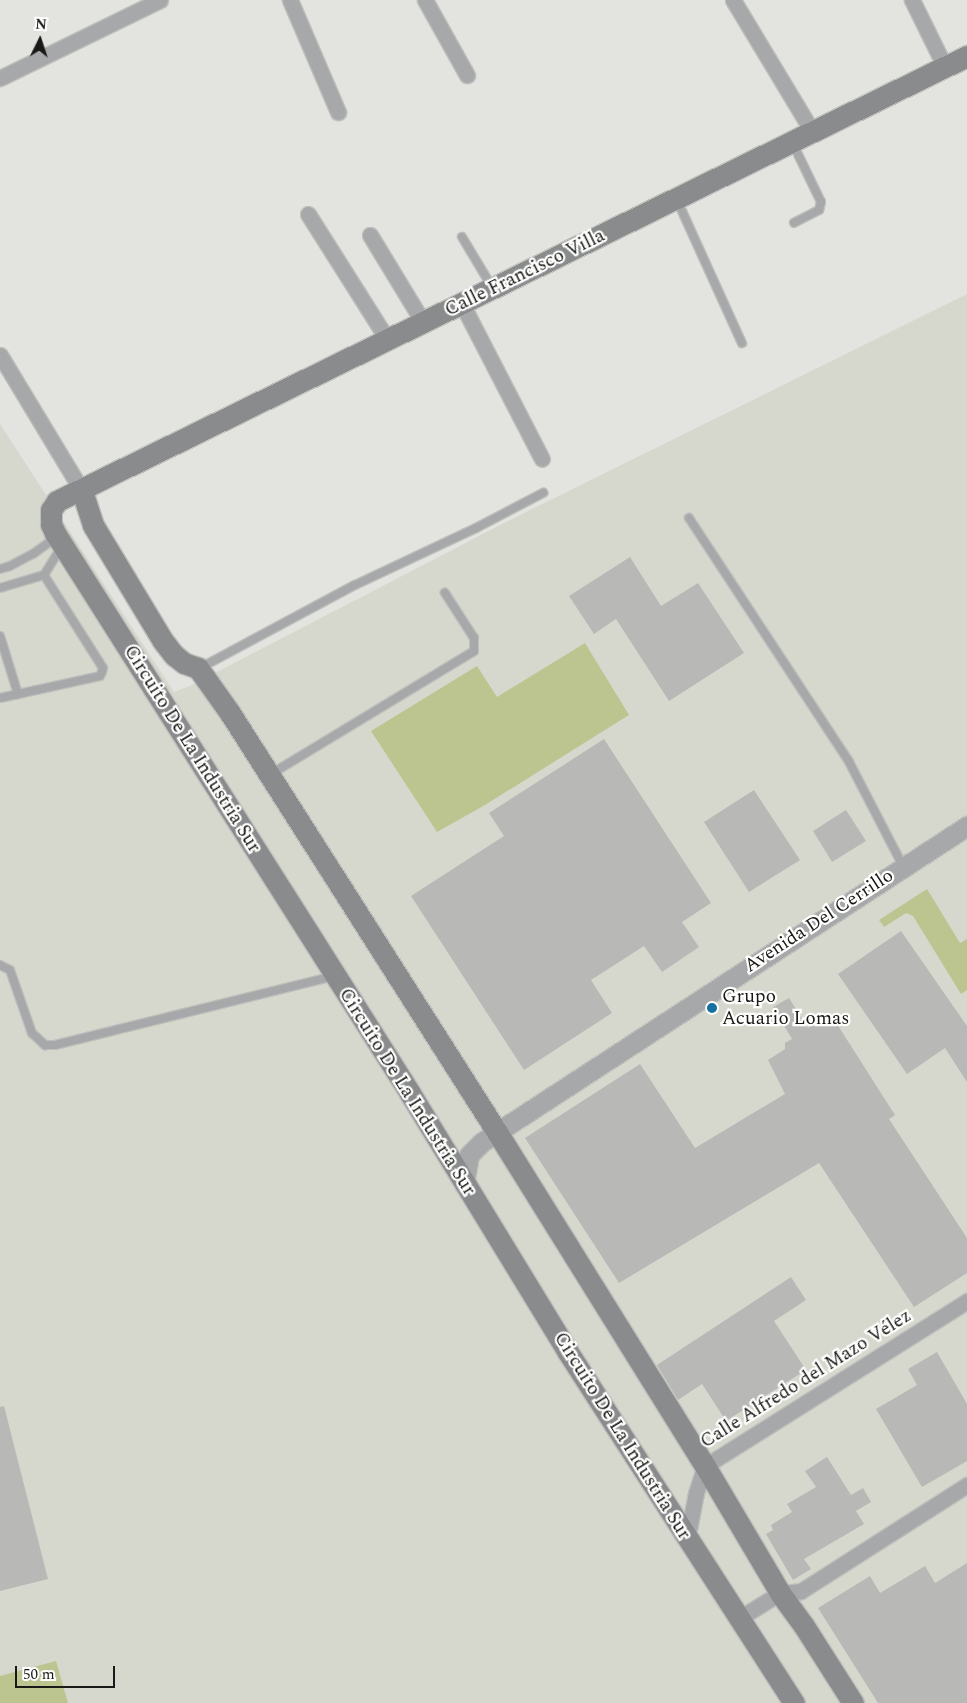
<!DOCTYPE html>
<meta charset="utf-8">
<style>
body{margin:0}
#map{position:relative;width:967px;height:1703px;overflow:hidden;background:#e3e3e0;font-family:Spectral,serif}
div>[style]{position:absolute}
.built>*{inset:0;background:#d6d8ce}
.green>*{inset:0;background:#bcc490}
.building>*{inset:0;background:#b8b9b6}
.roads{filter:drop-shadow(1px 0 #bfbfbc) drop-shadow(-1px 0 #bfbfbc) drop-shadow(0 1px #bfbfbc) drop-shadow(0 -1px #bfbfbc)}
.service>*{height:8px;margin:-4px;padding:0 4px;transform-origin:4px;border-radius:4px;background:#a6a8a9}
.minor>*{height:15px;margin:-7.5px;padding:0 7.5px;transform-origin:7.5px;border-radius:7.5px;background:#a6a8a9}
.tertiary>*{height:19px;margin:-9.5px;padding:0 9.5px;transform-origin:9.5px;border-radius:9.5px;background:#a6a8a9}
.secondary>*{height:21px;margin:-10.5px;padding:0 10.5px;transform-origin:10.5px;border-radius:10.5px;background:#898b8c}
.dots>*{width:14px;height:14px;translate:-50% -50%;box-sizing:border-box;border:2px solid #fffffe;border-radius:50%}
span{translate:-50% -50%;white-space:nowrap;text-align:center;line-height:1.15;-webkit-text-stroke:4.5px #fffffe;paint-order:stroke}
.street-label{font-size:19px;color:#191918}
.poi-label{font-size:19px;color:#191918}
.left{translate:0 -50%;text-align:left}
.north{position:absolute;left:15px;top:15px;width:50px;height:50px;-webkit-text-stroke:4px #fffffe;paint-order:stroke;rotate:4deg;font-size:14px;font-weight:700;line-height:20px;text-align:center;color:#191918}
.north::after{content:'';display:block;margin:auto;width:18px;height:22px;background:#191918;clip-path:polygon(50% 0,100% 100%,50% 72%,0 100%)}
.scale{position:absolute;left:15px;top:1666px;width:100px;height:22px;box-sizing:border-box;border:2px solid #191918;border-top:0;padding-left:6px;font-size:15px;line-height:18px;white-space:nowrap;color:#191918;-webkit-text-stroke:4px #fffffe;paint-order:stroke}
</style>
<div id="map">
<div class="built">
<i style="clip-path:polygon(967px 294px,967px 1703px,0 1703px,0 424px,174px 692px,192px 685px,508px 521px)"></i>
</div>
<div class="green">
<i style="clip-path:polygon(585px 643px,629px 715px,485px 805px,437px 832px,371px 731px,477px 666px,497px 697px)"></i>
<i style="clip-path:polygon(927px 889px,960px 943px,967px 939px,967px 990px,961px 994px,913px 916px,906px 913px,884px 927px,879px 920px)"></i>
<i style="clip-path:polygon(56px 1661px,68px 1703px,0 1703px,0 1676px)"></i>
</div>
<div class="building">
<i style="clip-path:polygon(630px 557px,661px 606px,698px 583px,744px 653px,669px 701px,616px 619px,594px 634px,569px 596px)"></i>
<i style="clip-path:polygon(604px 739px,711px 903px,682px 922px,699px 947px,662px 972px,644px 946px,591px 980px,612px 1013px,524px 1070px,411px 896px,504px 836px,489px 813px)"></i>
<i style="clip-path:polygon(754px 790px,800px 860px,749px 892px,704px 822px)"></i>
<i style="clip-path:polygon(846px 810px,866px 841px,832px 862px,813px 831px)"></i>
<i style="clip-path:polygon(901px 931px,967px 1026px,967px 1082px,945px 1048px,907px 1074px,838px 974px)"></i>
<i style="clip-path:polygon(789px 998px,808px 1028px,830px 1013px,895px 1115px,889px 1119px,967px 1238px,967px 1273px,914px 1307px,819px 1163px,619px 1283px,525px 1138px,640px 1064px,695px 1148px,785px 1094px,768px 1060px,785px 1049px,785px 1043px,792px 1039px,773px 1007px)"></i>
<i style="clip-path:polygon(791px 1277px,806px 1300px,774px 1321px,806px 1370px,726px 1421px,702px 1384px,678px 1400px,657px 1365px)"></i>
<i style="clip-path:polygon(937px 1352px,967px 1404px,967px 1461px,922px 1487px,876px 1409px,917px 1385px,908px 1369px)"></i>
<i style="clip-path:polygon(4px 1406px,48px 1579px,0 1591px,0 1407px)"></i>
<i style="clip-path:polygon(827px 1457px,851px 1495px,863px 1488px,871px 1502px,856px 1511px,864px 1524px,804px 1559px,811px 1569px,793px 1580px,766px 1534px,773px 1530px,771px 1525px,792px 1512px,787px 1504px,816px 1487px,805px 1471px)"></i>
<i style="clip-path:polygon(967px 1563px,967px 1703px,878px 1703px,818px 1608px,870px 1576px,880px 1593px,925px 1566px,935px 1583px)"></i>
</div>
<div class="roads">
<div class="service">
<i style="left:793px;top:144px;width:64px;rotate:64.2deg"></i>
<i style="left:821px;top:202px;width:8px;rotate:104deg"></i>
<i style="left:819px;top:210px;width:28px;rotate:153deg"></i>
<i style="left:677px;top:200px;width:157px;rotate:65.6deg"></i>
<i style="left:462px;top:237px;width:58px;rotate:59deg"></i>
<i style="left:689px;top:518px;width:290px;rotate:56.7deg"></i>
<i style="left:848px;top:760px;width:119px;rotate:62.6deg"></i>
<i style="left:0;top:569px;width:10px;rotate:-17deg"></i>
<i style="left:10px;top:566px;width:26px;rotate:-28deg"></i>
<i style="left:33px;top:554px;width:29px;rotate:-36deg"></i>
<i style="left:0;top:588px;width:46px;rotate:-16.5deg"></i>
<i style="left:44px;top:575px;width:32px;rotate:-58deg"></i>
<i style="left:0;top:636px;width:61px;rotate:72.8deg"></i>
<i style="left:200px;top:668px;width:176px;rotate:-28.2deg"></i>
<i style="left:355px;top:585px;width:134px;rotate:-25.2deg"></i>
<i style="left:476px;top:528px;width:76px;rotate:-27.6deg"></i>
<i style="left:0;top:698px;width:102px;rotate:-12.4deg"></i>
<i style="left:100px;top:676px;width:4px;rotate:-63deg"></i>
<i style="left:102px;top:672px;width:4px;rotate:-76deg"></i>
<i style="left:103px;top:668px;width:110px;rotate:-122.4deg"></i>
<i style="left:271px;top:774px;width:237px;rotate:-31.2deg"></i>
<i style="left:474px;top:651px;width:13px;rotate:-90deg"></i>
<i style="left:474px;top:638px;width:54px;rotate:-122.8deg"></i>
<i style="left:0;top:965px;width:11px;rotate:27deg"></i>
<i style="left:10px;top:970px;width:67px;rotate:70.8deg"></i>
<i style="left:32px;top:1033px;width:18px;rotate:43deg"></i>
<i style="left:45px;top:1045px;width:10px"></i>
<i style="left:55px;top:1045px;width:286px;rotate:-13.9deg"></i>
</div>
<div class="minor">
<i style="left:290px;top:0;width:122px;rotate:66.8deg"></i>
<i style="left:425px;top:0;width:86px;rotate:60.8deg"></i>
<i style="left:733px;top:0;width:153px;rotate:58.9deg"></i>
<i style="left:912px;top:0;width:75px;rotate:63.8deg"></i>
<i style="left:0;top:78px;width:178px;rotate:-26deg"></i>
<i style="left:308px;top:214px;width:148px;rotate:57.7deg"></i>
<i style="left:370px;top:235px;width:102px;rotate:58.7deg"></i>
<i style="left:462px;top:304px;width:174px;rotate:62.7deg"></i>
<i style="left:0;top:355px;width:159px;rotate:58.9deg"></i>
<i style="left:687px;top:1540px;width:48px;rotate:-79.2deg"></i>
<i style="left:696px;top:1493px;width:28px;rotate:-72deg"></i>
<i style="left:705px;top:1466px;width:310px;rotate:-32.2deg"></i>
<i style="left:741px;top:1617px;width:46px;rotate:-31.6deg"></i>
<i style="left:780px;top:1593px;width:21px;rotate:-5deg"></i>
<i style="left:801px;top:1591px;width:197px;rotate:-32.6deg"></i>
</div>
<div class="tertiary">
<i style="left:464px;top:1184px;width:29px;rotate:-80deg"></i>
<i style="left:469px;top:1155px;width:18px;rotate:-45deg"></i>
<i style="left:482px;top:1142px;width:579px;rotate:-33.09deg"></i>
</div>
<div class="secondary">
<i style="left:82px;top:491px;width:36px;rotate:72deg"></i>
<i style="left:93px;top:525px;width:135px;rotate:58.9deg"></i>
<i style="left:163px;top:641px;width:18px;rotate:52deg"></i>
<i style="left:174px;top:655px;width:13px;rotate:39deg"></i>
<i style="left:184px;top:663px;width:15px;rotate:20deg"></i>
<i style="left:198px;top:668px;width:55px;rotate:54.6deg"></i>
<i style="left:230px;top:713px;width:497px;rotate:57.5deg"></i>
<i style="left:497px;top:1132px;width:393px;rotate:58.1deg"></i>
<i style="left:705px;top:1466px;width:147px;rotate:59.4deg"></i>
<i style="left:780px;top:1593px;width:41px;rotate:54deg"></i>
<i style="left:804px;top:1626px;width:91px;rotate:57.5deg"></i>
<i style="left:794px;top:1703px;width:417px;rotate:-122.8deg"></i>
<i style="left:568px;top:1352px;width:303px;rotate:-121.4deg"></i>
<i style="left:410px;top:1093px;width:663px;rotate:-122.37deg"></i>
<i style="left:55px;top:533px;width:10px;rotate:-114deg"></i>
<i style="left:51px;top:524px;width:14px;rotate:-90deg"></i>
<i style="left:51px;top:510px;width:11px;rotate:-56deg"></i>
<i style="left:57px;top:501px;width:1013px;rotate:-26.06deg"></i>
</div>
</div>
<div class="dots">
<i style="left:712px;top:1008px;background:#1572a0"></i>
</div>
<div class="street-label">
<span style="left:525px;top:273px;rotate:-26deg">Calle Francisco Villa</span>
<span style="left:192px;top:749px;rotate:58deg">Circuito De La Industria Sur</span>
<span style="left:819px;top:921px;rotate:-33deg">Avenida Del Cerrillo</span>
<span style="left:407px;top:1092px;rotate:58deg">Circuito De La Industria Sur</span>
<span style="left:806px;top:1379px;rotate:-32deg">Calle Alfredo del Mazo Vélez</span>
<span style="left:622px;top:1436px;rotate:58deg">Circuito De La Industria Sur</span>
</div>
<div class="poi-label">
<span class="left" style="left:722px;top:1008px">Grupo<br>Acuario Lomas</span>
</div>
<div class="north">N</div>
<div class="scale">50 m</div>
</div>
